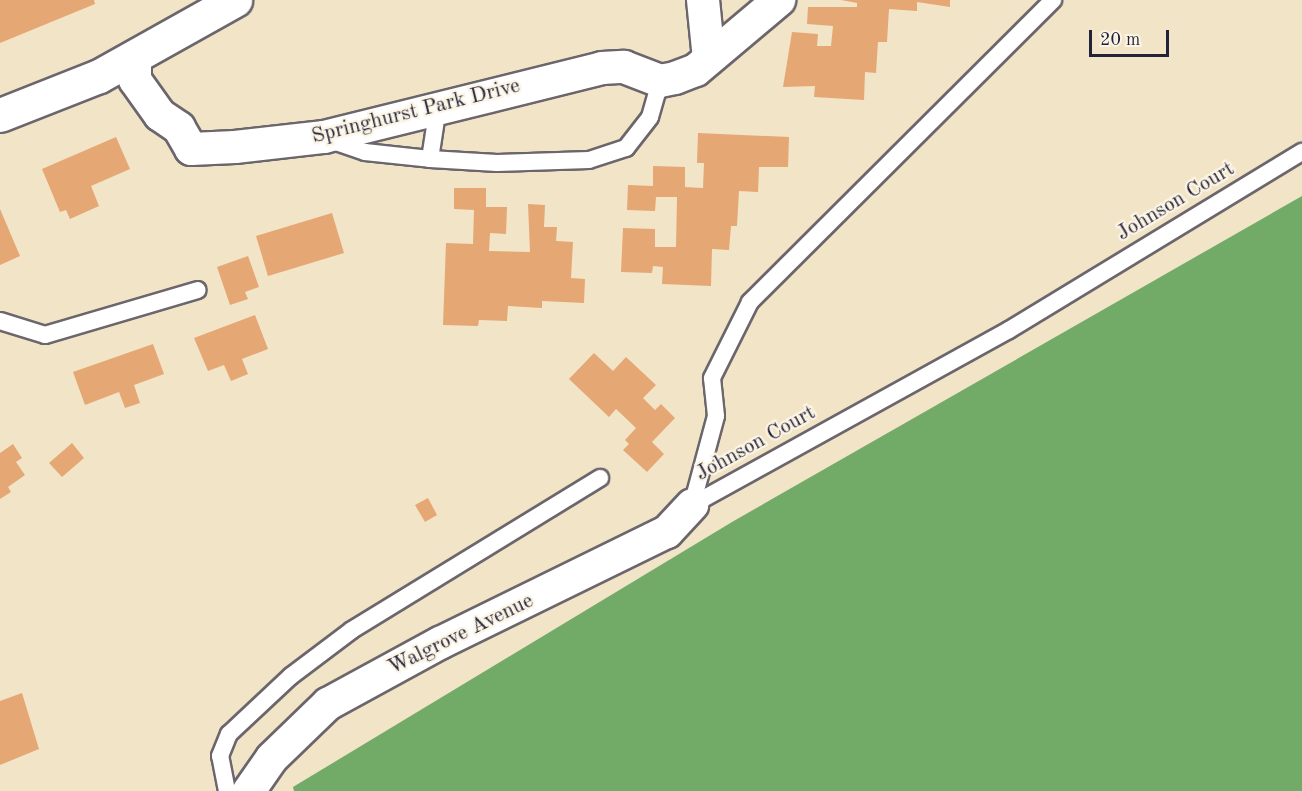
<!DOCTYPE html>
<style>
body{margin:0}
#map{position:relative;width:1302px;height:791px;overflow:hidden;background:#f2e4c7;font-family:"Old Standard TT",serif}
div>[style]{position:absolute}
.forest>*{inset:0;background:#72aa68}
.building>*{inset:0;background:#e5a774}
.roads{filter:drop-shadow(2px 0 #6b666c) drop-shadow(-2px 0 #6b666c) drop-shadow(0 2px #6b666c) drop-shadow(0 -2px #6b666c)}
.service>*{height:16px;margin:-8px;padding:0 8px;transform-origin:8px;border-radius:8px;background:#fff}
.minor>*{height:32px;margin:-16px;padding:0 16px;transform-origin:16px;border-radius:16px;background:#fff}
.tertiary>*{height:33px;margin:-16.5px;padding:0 16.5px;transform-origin:16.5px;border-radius:16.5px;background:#fff}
span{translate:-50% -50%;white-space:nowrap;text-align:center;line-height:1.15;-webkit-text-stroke:4.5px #fcf5e5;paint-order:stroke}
.street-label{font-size:21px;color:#22223b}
.scale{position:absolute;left:1089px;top:30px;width:80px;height:27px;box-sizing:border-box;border:3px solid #22223b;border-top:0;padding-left:8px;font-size:18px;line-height:21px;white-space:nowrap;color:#22223b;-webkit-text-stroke:4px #fcf5e5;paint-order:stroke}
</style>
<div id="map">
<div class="forest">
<i style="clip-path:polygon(1302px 196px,1302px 791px,294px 791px,293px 787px,732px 522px)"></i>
</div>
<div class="building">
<i style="clip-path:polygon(0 0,94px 0,95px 4px,0 43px)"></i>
<i style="clip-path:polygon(841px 0,950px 0,950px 7px,917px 2px,917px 11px,889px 9px,887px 42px,878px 42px,876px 73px,865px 72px,864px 100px,814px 97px,815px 86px,783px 87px,792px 32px,818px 34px,817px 46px,831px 46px,833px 26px,807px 24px,808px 7px,857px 7px,857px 3px)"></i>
<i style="clip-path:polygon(698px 133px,789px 137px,788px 167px,759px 167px,758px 192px,739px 191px,737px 226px,731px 226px,729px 250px,712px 249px,711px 286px,662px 284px,663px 267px,653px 266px,652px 273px,621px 272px,623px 228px,655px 229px,655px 247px,676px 247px,677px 197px,656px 197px,655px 211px,627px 210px,628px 185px,653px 186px,653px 166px,685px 167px,685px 187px,703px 188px,704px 163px,697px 163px)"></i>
<i style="clip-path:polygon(116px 137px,130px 169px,91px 186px,99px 206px,70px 219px,66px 210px,60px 212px,42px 169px)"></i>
<i style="clip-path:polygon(454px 188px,486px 188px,486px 207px,507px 207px,506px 234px,490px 233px,489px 251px,530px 252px,528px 204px,545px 205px,544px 227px,557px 227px,556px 241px,573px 242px,571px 278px,585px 279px,584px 303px,542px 301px,542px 308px,508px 306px,507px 321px,479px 320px,478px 326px,443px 325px,446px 243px,473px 244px,474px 210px,454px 209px)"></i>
<i style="clip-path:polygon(0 209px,20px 256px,0 265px)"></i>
<i style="clip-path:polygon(332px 213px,344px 253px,268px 276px,256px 236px)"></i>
<i style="clip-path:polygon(248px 256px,259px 287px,245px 292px,248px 299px,230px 305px,217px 267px)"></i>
<i style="clip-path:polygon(255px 315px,268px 349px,242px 359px,248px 374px,231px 381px,224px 365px,208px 371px,194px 338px)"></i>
<i style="clip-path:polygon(153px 344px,164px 374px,134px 385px,140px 403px,125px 408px,119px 392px,85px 405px,73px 372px)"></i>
<i style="clip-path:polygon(594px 353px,613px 371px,626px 357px,656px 385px,643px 398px,655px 410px,661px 404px,675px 418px,652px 442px,664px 454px,647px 472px,623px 450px,629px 444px,625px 440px,636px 428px,616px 409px,609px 417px,569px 379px)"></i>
<i style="clip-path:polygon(72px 443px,84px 458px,62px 477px,49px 463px)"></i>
<i style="clip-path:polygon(13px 444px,22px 458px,16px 462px,25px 475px,8px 487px,11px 492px,0 499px,0 453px)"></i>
<i style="clip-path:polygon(428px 498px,437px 515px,425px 522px,415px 505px)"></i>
<i style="clip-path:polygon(22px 693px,39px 749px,0 765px,0 701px)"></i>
</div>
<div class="roads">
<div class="service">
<i style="left:330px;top:140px;width:37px;rotate:19deg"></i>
<i style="left:365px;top:152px;width:65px;rotate:6.1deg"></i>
<i style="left:430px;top:159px;width:67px;rotate:3.4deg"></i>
<i style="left:497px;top:163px;width:92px;rotate:-1.9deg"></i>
<i style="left:589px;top:160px;width:39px;rotate:-18deg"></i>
<i style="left:626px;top:148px;width:39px;rotate:-52deg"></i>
<i style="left:650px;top:117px;width:37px;rotate:-74deg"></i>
<i style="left:430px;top:159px;width:53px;rotate:-81.3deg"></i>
<i style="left:0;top:321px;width:47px;rotate:17.3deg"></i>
<i style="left:45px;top:335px;width:159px;rotate:-16.4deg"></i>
<i style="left:692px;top:505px;width:362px;rotate:-28.9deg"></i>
<i style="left:1009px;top:330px;width:343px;rotate:-31.3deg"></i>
<i style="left:692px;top:505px;width:92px;rotate:-74.9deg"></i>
<i style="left:716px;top:416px;width:38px;rotate:-96deg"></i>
<i style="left:712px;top:378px;width:85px;rotate:-63.4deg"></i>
<i style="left:750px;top:302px;width:428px;rotate:-44.9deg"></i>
<i style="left:227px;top:791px;width:36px;rotate:-101deg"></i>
<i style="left:220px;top:756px;width:24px;rotate:-68deg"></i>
<i style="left:229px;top:734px;width:85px;rotate:-43.1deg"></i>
<i style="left:291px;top:676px;width:76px;rotate:-37deg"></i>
<i style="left:352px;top:630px;width:291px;rotate:-31.5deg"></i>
</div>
<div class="minor">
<i style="left:703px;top:0;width:59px;rotate:84.2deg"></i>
<i style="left:135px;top:57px;width:23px;rotate:90deg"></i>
<i style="left:135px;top:80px;width:43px;rotate:54.5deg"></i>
<i style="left:160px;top:115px;width:23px;rotate:34deg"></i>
<i style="left:179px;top:128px;width:24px;rotate:60deg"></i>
<i style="left:191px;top:149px;width:44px;rotate:-2.6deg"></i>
<i style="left:235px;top:147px;width:90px;rotate:-6.4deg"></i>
<i style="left:324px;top:137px;width:286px;rotate:-13.9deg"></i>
<i style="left:602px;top:68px;width:22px;rotate:-3deg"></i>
<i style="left:624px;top:67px;width:39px;rotate:21deg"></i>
<i style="left:660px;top:81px;width:15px;rotate:-11deg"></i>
<i style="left:675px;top:78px;width:22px;rotate:-21deg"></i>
<i style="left:696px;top:70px;width:109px;rotate:-40.1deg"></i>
<i style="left:249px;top:791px;width:40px;rotate:-55.1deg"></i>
<i style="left:272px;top:758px;width:78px;rotate:-44deg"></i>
<i style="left:328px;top:704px;width:128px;rotate:-28.6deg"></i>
<i style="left:440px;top:643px;width:253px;rotate:-26.1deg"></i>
<i style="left:667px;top:532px;width:37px;rotate:-47deg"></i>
</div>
<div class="tertiary">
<i style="left:0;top:115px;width:106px;rotate:-21.5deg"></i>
<i style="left:99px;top:76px;width:156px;rotate:-29.2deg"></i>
</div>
</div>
<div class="street-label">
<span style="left:416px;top:112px;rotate:-14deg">Springhurst Park Drive</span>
<span style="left:1176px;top:202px;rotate:-31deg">Johnson Court</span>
<span style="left:756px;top:444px;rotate:-29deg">Johnson Court</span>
<span style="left:461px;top:635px;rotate:-26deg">Walgrove Avenue</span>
</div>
<div class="scale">20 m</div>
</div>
